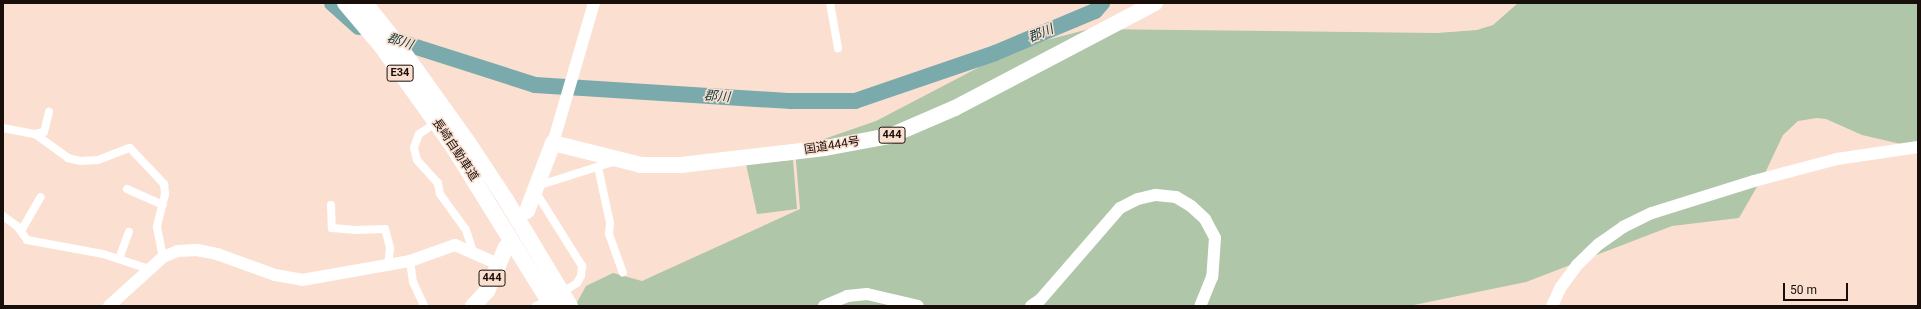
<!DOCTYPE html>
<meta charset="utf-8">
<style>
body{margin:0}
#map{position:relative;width:1921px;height:309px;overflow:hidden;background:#fbe0d1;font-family:Roboto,"Noto Sans JP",sans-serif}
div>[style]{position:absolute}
.green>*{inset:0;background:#afc6a9}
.river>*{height:16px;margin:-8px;padding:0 8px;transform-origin:8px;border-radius:8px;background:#7aaaab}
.street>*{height:8px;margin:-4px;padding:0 4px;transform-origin:4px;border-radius:4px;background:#fff}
.secondary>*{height:12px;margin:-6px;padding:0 6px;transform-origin:6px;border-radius:6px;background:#fff}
.highway>*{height:16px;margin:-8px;padding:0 8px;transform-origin:8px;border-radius:8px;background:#fff}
span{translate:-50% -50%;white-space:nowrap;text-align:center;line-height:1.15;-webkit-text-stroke:3px #fbe0d1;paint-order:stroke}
.shield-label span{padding:1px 3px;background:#fbe0d1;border:1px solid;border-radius:3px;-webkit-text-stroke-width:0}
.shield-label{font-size:11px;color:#180f0a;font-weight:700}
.street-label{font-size:12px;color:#180f0a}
.water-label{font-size:13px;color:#0d3c3d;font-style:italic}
.frame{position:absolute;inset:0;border:4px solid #180f0a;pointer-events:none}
.scale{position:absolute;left:1783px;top:283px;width:65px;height:18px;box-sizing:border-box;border:2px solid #180f0a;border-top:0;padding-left:5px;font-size:12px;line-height:14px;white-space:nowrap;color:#180f0a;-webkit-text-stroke:3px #fbe0d1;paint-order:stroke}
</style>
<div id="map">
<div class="green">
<i style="clip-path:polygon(1518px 3px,1918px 3px,1918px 141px,1901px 144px,1862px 135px,1826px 119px,1817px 118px,1798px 121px,1783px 135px,1766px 171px,1739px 218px,1672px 226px,1526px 282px,1409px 306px,575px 306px,586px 286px,613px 273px,642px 281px,800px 209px,795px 149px,876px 121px,989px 62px,1043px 41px,1089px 29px,1437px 33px,1477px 30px,1493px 25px)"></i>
<i style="clip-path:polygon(793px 160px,797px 209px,757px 214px,746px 164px)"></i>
</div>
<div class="river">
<i style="left:332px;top:3px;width:36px;rotate:42deg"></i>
<i style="left:388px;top:38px;width:154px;rotate:17.7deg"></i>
<i style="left:535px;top:85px;width:257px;rotate:3.6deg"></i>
<i style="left:792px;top:101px;width:63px"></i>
<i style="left:855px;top:101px;width:148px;rotate:-18.9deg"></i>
<i style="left:995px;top:53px;width:108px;rotate:-22.8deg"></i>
<i style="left:1095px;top:11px;width:11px;rotate:-49deg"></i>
</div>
<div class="street">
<i style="left:830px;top:3px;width:46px;rotate:79.9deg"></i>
<i style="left:437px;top:122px;width:22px;rotate:146deg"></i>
<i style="left:419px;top:134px;width:15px;rotate:110deg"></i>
<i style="left:414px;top:148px;width:12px;rotate:76deg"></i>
<i style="left:417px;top:160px;width:31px;rotate:48deg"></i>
<i style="left:438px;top:183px;width:11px;rotate:80deg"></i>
<i style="left:440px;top:194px;width:44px;rotate:54.2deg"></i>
<i style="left:466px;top:230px;width:22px;rotate:72deg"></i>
<i style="left:3px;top:128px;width:33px;rotate:11deg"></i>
<i style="left:35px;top:134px;width:41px;rotate:36deg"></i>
<i style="left:68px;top:158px;width:12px;rotate:14deg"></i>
<i style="left:80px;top:161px;width:18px;rotate:-3deg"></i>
<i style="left:98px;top:160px;width:34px;rotate:-21deg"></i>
<i style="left:130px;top:148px;width:50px;rotate:46.6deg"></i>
<i style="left:164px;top:184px;width:10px;rotate:84deg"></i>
<i style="left:165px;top:194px;width:34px;rotate:104deg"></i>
<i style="left:157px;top:227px;width:31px;rotate:79deg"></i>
<i style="left:35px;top:134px;width:9px;rotate:-13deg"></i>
<i style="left:44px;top:132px;width:21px;rotate:-76deg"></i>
<i style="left:598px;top:167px;width:57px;rotate:77.9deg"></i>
<i style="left:610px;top:223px;width:11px;rotate:95deg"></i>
<i style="left:609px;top:234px;width:41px;rotate:70.3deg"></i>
<i style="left:537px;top:186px;width:83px;rotate:-17.6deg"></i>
<i style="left:127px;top:189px;width:39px;rotate:24deg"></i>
<i style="left:535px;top:191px;width:89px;rotate:57.9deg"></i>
<i style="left:582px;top:266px;width:10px;rotate:96deg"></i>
<i style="left:581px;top:276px;width:8px;rotate:120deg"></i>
<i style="left:577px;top:283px;width:20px;rotate:147deg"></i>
<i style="left:331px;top:205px;width:23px;rotate:88deg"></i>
<i style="left:332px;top:228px;width:24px;rotate:5deg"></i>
<i style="left:356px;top:230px;width:29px;rotate:-2deg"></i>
<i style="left:385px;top:229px;width:20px;rotate:75deg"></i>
<i style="left:390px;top:248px;width:18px;rotate:96deg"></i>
<i style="left:3px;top:216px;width:17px;rotate:36deg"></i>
<i style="left:17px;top:226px;width:17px;rotate:54deg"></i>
<i style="left:27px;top:240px;width:77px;rotate:10.4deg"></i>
<i style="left:103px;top:254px;width:48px;rotate:18.1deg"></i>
<i style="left:21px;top:231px;width:39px;rotate:-60deg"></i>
<i style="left:119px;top:259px;width:29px;rotate:-70deg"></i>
<i style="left:410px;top:261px;width:21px;rotate:82deg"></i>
<i style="left:413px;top:282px;width:26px;rotate:65deg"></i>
<i style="left:536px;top:306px;width:15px;rotate:-23deg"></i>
</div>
<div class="secondary">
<i style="left:553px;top:143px;width:146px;rotate:-73.7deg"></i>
<i style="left:109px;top:306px;width:73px;rotate:-42.2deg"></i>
<i style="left:163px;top:257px;width:16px;rotate:-22deg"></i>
<i style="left:178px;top:251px;width:19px;rotate:-3deg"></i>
<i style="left:197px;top:250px;width:20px;rotate:11deg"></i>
<i style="left:217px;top:254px;width:62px;rotate:19.9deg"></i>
<i style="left:275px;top:275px;width:27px;rotate:10deg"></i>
<i style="left:302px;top:280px;width:110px;rotate:-10deg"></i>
<i style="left:410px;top:261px;width:48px;rotate:-19.6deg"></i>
<i style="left:455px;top:245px;width:47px;rotate:23.8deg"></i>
<i style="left:824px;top:306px;width:25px;rotate:-23deg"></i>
<i style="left:847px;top:296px;width:20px;rotate:-6deg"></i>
<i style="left:867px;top:294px;width:52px;rotate:13.2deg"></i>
<i style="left:1031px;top:306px;width:11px;rotate:-34deg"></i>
<i style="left:1040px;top:300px;width:122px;rotate:-49deg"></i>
<i style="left:1120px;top:208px;width:20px;rotate:-27deg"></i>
<i style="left:1138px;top:199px;width:18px;rotate:-13deg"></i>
<i style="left:1156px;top:195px;width:20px;rotate:6deg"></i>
<i style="left:1176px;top:197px;width:17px;rotate:31deg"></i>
<i style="left:1191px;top:206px;width:19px;rotate:43deg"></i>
<i style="left:1205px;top:219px;width:21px;rotate:62deg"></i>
<i style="left:1215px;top:238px;width:39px;rotate:94deg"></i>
<i style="left:1212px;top:277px;width:31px;rotate:112deg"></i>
<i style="left:1552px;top:306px;width:21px;rotate:-65deg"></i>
<i style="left:1561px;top:287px;width:27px;rotate:-54deg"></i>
<i style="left:1577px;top:265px;width:30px;rotate:-44deg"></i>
<i style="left:1599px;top:244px;width:29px;rotate:-35deg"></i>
<i style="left:1623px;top:227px;width:32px;rotate:-26deg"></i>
<i style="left:1652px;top:213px;width:107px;rotate:-17.4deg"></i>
<i style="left:1754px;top:181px;width:86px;rotate:-14.8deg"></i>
<i style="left:1837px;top:159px;width:82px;rotate:-8.4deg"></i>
</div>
<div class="highway">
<i style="left:345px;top:3px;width:57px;rotate:49.9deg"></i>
<i style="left:382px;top:47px;width:120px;rotate:54.5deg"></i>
<i style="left:452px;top:145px;width:190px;rotate:58.2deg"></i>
<i style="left:365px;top:3px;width:55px;rotate:51.7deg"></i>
<i style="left:399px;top:46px;width:117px;rotate:54.4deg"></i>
<i style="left:467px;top:141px;width:71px;rotate:56.5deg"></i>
<i style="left:506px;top:200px;width:124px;rotate:58.9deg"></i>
<i style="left:527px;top:211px;width:73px;rotate:-69.1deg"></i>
<i style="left:553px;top:143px;width:91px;rotate:14deg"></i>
<i style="left:641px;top:165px;width:40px"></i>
<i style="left:681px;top:165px;width:145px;rotate:-6.7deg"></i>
<i style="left:825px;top:148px;width:66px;rotate:-10.5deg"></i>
<i style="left:890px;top:136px;width:71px;rotate:-23.3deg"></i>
<i style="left:955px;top:108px;width:226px;rotate:-27.7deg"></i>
<i style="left:473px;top:306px;width:21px;rotate:-47deg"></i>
<i style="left:487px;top:291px;width:48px;rotate:-66.6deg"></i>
</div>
<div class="shield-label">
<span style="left:400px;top:73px">E34</span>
<span style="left:892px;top:135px">444</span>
<span style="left:492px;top:278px">444</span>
</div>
<div class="street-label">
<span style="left:832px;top:146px;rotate:-9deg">国道444号</span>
<span style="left:455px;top:150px;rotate:56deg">長崎自動車道</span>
</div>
<div class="water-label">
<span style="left:1041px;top:34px;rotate:-23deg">郡川</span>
<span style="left:400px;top:42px;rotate:18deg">郡川</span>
<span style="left:717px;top:97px;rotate:4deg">郡川</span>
</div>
<div class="frame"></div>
<div class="scale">50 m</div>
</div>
